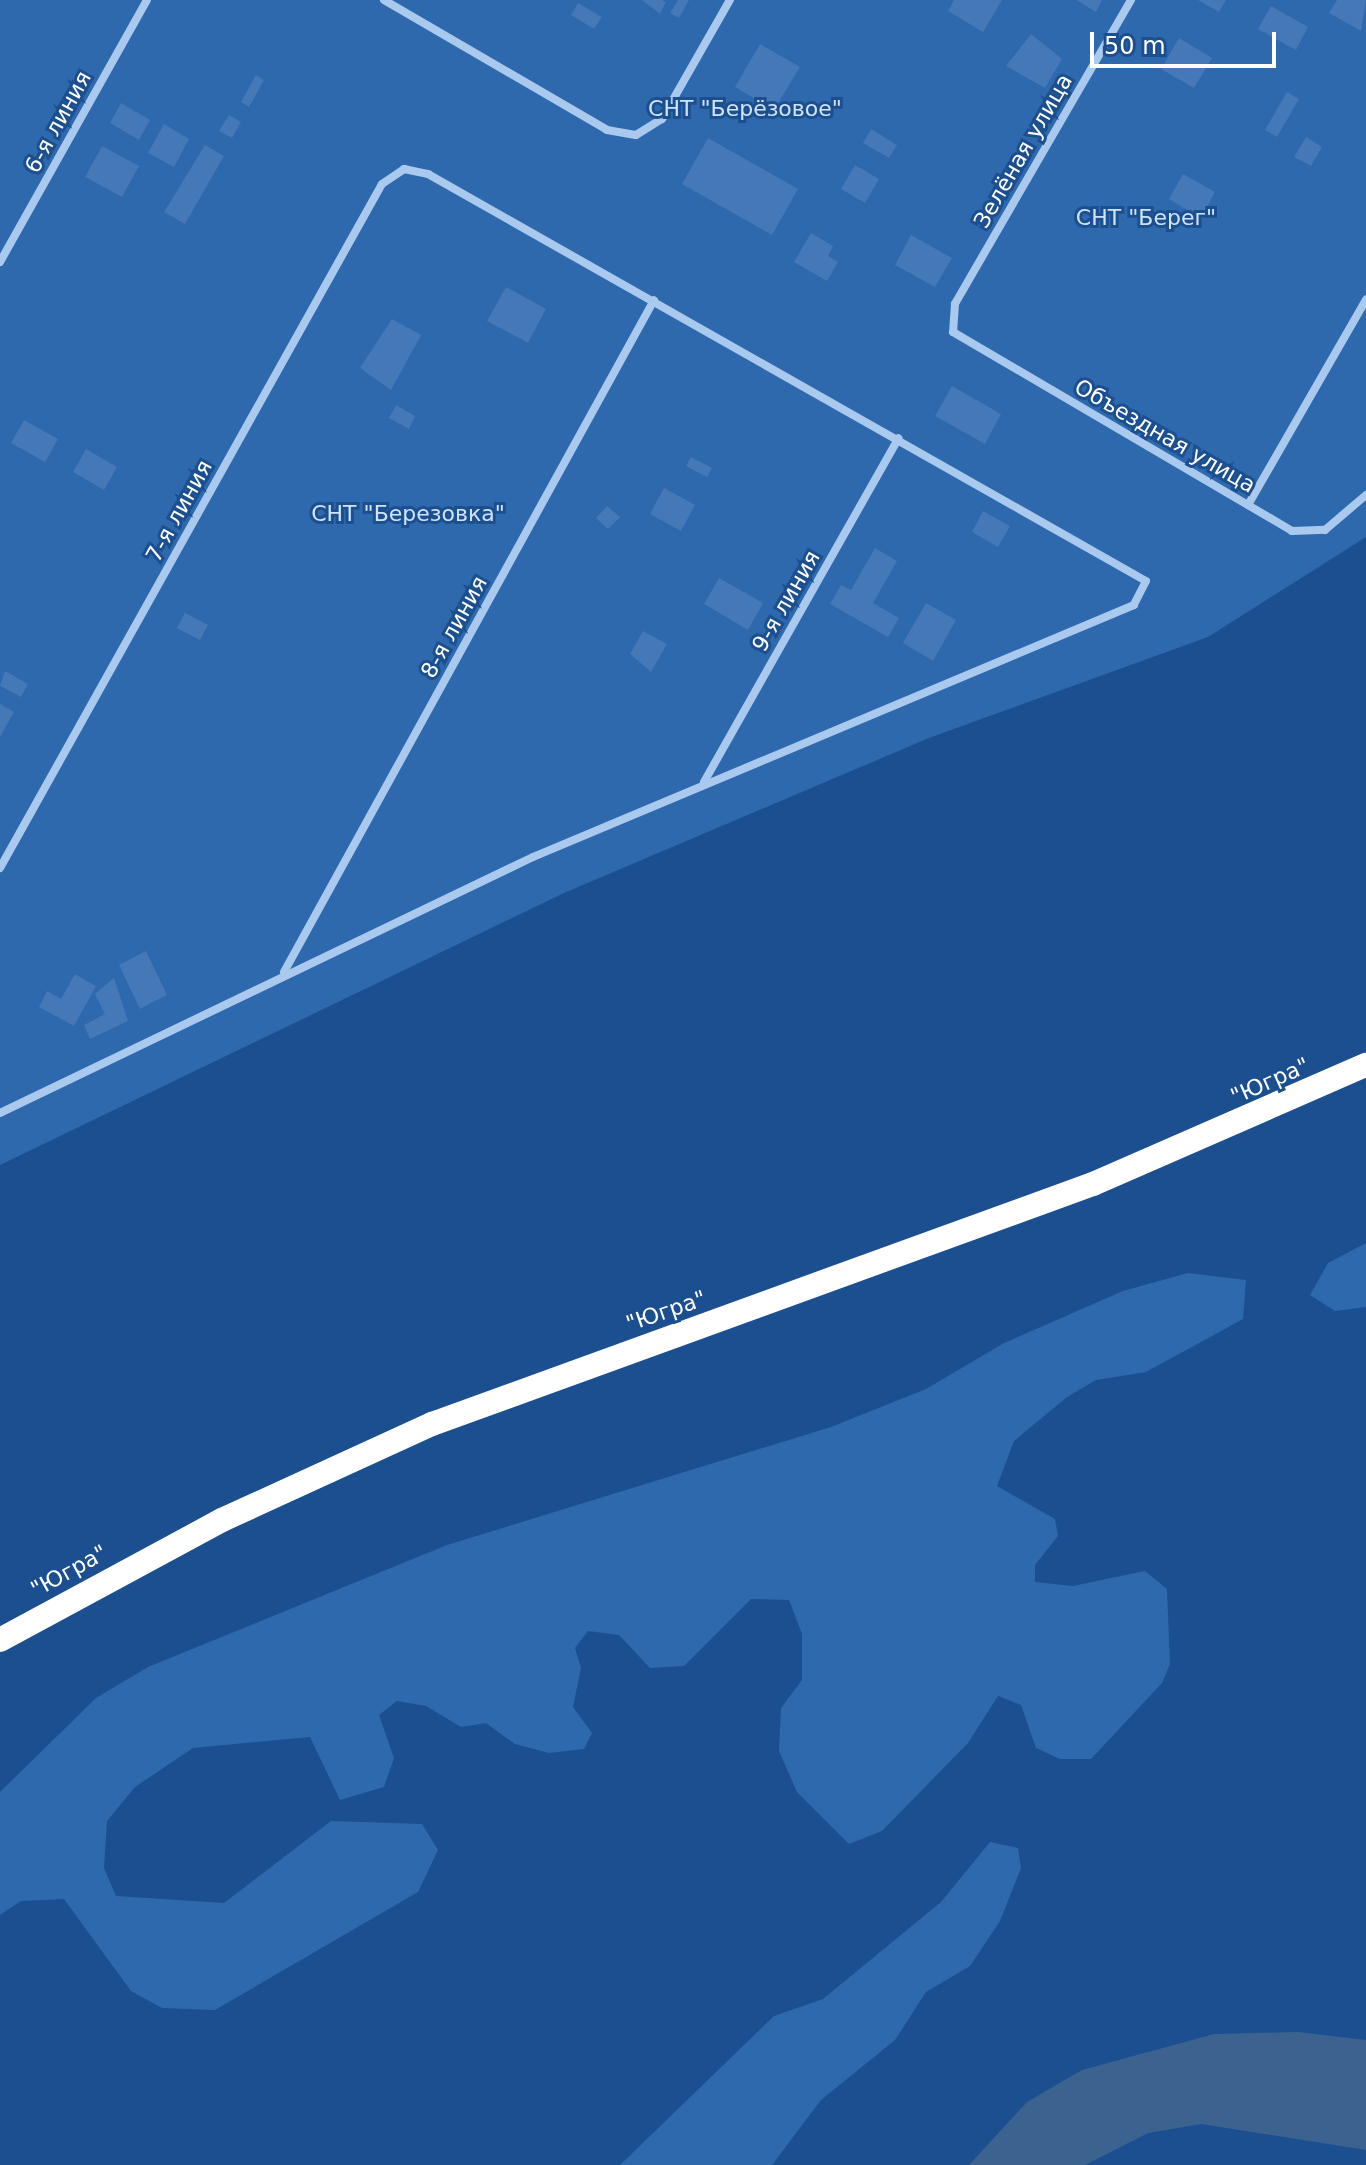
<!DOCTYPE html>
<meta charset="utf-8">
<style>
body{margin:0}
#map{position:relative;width:1366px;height:2165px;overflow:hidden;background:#1b4f8f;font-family:"DejaVu Sans",sans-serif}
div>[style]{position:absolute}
.green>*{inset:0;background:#2e69ad}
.water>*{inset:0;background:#3c6290}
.building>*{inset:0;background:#4478b7}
.street>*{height:8px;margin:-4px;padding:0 4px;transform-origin:4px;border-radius:4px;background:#a9c9ee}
.highway>*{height:24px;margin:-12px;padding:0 12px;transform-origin:12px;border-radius:12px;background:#fff}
span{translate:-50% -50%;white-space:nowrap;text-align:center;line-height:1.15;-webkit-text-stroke:6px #1b4f8f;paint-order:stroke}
.park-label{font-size:22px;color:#cfe3fa}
.street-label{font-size:22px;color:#fff}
.scale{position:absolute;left:1090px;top:32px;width:186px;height:36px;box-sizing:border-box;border:4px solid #fff;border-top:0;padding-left:10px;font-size:24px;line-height:28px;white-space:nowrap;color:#fff;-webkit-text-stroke:6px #1b4f8f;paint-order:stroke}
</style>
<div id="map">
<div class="green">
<i style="clip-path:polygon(0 0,1366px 0,1366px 537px,1208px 637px,929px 738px,564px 893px,0 1165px)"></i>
<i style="clip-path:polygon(1366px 1243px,1366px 1307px,1335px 1311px,1310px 1295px,1328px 1263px)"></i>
<i style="clip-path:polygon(1188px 1273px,1246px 1280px,1243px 1319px,1146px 1372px,1096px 1380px,1067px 1397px,1014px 1441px,997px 1486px,1055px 1519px,1058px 1536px,1035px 1565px,1035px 1582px,1073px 1586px,1145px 1571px,1167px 1589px,1170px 1664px,1162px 1683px,1091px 1759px,1060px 1759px,1036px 1748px,1021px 1705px,998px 1696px,968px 1743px,882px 1831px,849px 1844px,797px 1792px,779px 1751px,781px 1708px,802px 1680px,802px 1634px,789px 1600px,751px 1599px,684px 1666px,650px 1668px,619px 1635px,588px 1631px,575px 1648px,581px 1668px,573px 1707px,592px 1733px,584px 1749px,549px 1753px,515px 1744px,486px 1723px,461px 1727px,426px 1706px,397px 1701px,379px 1715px,394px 1758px,384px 1787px,340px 1800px,310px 1737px,193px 1748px,135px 1787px,107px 1821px,104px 1868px,116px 1896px,224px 1903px,331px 1821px,422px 1824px,438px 1850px,418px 1892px,215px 2010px,162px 2008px,131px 1991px,64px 1899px,21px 1901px,0 1915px,0 1792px,96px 1698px,148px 1667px,447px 1545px,831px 1427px,926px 1389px,1004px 1343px,1123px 1291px)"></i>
<i style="clip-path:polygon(990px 1842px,1018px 1848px,1021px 1868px,1000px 1921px,970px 1966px,926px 1992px,895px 2040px,821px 2100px,772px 2165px,620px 2165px,774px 2016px,823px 1999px,941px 1902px)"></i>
</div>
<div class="water">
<i style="clip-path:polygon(1298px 2032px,1366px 2040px,1366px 2150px,1201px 2124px,1148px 2133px,1085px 2165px,969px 2165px,1027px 2102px,1082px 2070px,1214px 2034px)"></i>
</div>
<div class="building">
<i style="clip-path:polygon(642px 0,662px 0,666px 2px,660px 14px)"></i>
<i style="clip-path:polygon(678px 0,689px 0,679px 18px,670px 13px)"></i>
<i style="clip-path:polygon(954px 0,1002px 0,983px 32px,948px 11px)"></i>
<i style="clip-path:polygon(1076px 0,1102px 0,1096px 12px)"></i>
<i style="clip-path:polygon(1198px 0,1226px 0,1219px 12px)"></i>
<i style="clip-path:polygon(1337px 0,1366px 0,1361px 31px,1329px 13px)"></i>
<i style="clip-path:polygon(578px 3px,602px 17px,594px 29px,571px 15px)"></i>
<i style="clip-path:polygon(1271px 6px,1308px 27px,1296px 50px,1258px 29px)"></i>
<i style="clip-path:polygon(1031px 34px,1062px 59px,1045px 88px,1006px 66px)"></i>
<i style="clip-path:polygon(1179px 38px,1212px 58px,1194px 88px,1161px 69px)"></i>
<i style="clip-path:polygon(760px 44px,800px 67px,774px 110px,735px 87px)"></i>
<i style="clip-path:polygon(256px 75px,264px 80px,249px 107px,241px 102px)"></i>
<i style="clip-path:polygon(1287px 92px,1299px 99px,1277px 137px,1265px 130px)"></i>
<i style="clip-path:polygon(121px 103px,150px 120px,139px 140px,110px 123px)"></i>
<i style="clip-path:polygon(229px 115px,241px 122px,232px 138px,219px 131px)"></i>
<i style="clip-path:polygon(164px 124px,189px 139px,174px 167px,148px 153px)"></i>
<i style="clip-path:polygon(871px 129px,897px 145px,889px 158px,863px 143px)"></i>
<i style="clip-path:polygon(1306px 137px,1322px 147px,1311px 166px,1294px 157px)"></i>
<i style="clip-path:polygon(708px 138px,798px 189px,772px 235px,682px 184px)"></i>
<i style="clip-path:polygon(205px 145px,224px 156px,185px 224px,164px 212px)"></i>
<i style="clip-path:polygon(102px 146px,139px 166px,122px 197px,85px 177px)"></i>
<i style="clip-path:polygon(855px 165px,879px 179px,865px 203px,841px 189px)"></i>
<i style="clip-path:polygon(1183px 174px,1215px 192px,1201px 218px,1169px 199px)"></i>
<i style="clip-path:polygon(811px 233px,833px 246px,828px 256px,838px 262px,827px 281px,794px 262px)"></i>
<i style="clip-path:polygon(911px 235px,952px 258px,935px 287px,895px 265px)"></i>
<i style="clip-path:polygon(506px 287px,546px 309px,528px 343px,487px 321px)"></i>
<i style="clip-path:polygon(392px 319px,421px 335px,391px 390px,360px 368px)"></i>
<i style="clip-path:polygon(952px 386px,1001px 414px,985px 444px,935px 416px)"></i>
<i style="clip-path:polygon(396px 405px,415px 416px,409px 429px,389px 418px)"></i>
<i style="clip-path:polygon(24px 420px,58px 439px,45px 462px,11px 443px)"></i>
<i style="clip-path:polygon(86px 449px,117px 467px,104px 490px,73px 472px)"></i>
<i style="clip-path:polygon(691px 457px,712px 468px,707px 477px,686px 466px)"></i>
<i style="clip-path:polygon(664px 488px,695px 505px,681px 531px,650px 514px)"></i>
<i style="clip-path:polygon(607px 506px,620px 517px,608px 529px,596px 518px)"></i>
<i style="clip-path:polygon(983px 511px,1010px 526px,998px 547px,972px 532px)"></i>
<i style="clip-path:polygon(875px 548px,897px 561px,873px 603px,899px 618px,888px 637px,830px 604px,841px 585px,851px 590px)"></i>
<i style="clip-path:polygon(719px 578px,763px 603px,748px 630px,704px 604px)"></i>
<i style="clip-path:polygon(926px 603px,956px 620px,933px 661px,903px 643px)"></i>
<i style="clip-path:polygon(185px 613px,208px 625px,200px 640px,177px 628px)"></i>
<i style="clip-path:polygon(643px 631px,667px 644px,651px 672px,630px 654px)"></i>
<i style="clip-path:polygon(5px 671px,28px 684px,21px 697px,0 686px)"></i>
<i style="clip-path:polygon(0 704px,14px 712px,0 737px)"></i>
<i style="clip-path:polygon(146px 951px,167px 995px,140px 1009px,119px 965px)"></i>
<i style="clip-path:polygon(75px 974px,96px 986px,74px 1026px,39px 1007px,47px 991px,61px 999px)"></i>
<i style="clip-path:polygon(114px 978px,128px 1021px,90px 1039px,84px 1025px,105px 1014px,95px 994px)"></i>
</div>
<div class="street">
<i style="left:384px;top:0;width:258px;rotate:30.2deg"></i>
<i style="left:607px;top:130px;width:29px;rotate:10deg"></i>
<i style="left:636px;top:135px;width:31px;rotate:-32deg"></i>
<i style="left:662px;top:119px;width:137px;rotate:-60.3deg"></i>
<i style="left:1131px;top:0;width:351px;rotate:120.1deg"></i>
<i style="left:955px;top:304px;width:28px;rotate:94deg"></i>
<i style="left:953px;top:332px;width:393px;rotate:30.4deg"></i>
<i style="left:1292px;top:531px;width:33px;rotate:-2deg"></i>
<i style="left:1325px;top:530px;width:54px;rotate:-40.5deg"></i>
<i style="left:0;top:262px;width:300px;rotate:-60.7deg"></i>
<i style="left:1248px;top:505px;width:237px;rotate:-60.1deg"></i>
<i style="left:704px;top:782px;width:395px;rotate:-60.5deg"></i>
<i style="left:0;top:868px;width:783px;rotate:-60.82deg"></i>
<i style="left:382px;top:184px;width:27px;rotate:-34deg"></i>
<i style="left:404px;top:169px;width:25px;rotate:12deg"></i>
<i style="left:428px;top:174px;width:825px;rotate:29.55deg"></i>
<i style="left:1146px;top:581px;width:27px;rotate:117deg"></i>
<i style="left:1134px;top:605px;width:652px;rotate:157.25deg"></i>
<i style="left:533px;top:857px;width:591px;rotate:154.35deg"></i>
<i style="left:284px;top:972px;width:767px;rotate:-61.16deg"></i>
</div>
<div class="highway">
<i style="left:0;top:1640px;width:252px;rotate:-28.4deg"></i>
<i style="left:222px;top:1520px;width:231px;rotate:-24.6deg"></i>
<i style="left:432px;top:1424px;width:703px;rotate:-19.96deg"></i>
<i style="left:1093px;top:1184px;width:298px;rotate:-23.6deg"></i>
</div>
<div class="park-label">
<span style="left:745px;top:109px">СНТ "Берёзовое"</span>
<span style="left:1146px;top:218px">СНТ "Берег"</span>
<span style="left:408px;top:514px">СНТ "Березовка"</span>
</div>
<div class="street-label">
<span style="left:58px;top:122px;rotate:-61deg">6-я линия</span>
<span style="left:1023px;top:151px;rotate:-60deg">Зелёная улица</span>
<span style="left:1165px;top:436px;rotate:30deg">Объездная улица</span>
<span style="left:179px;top:511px;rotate:-61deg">7-я линия</span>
<span style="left:786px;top:601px;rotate:-60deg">9-я линия</span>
<span style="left:454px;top:627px;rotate:-61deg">8-я линия</span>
<span style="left:1270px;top:1081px;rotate:-24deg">"Югра"</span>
<span style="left:666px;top:1311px;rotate:-19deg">"Югра"</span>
<span style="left:69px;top:1571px;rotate:-29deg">"Югра"</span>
</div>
<div class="scale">50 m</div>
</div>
